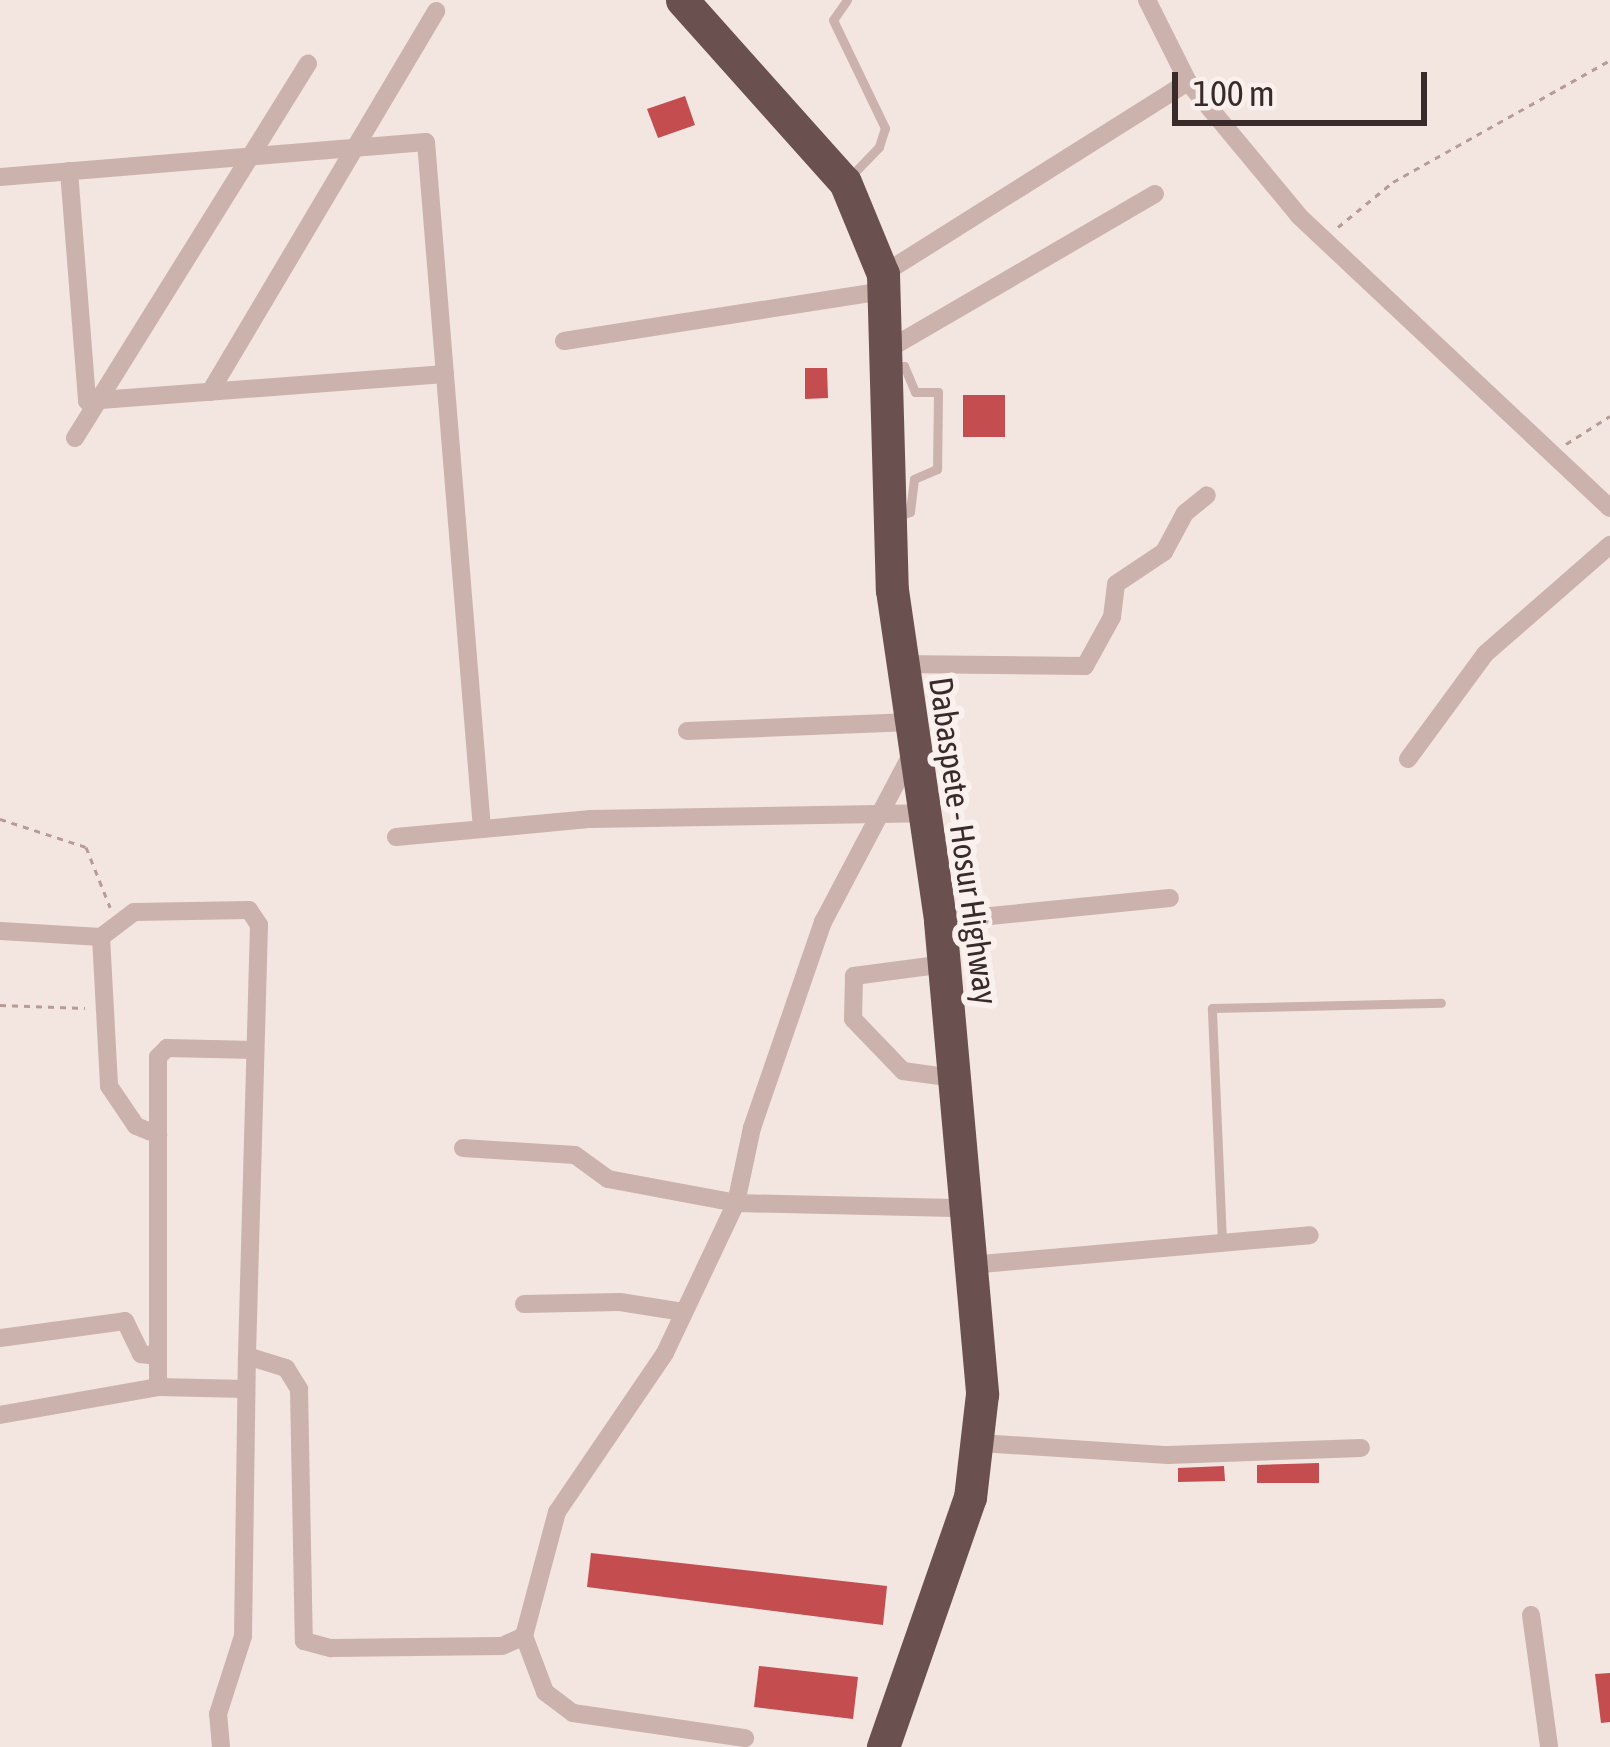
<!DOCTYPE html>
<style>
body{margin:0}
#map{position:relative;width:1610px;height:1747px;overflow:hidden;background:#f3e5e0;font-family:"Asap Condensed",sans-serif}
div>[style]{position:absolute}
.building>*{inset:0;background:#c44d50}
.path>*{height:3px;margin-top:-1.5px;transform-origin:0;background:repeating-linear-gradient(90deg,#b79b96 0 6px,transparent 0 12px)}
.service>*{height:9px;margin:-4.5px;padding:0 4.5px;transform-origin:4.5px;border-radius:4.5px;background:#cbb2ac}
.minor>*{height:18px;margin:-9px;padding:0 9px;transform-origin:9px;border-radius:9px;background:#cbb2ac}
.trunk>*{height:33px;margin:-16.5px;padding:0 16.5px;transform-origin:16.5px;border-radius:16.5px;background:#6a504f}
span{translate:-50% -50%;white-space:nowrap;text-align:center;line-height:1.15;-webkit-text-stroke:12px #faf0ed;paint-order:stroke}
.street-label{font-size:33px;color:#3a2b2b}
.scale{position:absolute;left:1172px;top:72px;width:255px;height:54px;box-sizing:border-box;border:6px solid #3a2b2b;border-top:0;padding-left:15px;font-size:36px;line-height:42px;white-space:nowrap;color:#3a2b2b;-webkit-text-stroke:9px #faf0ed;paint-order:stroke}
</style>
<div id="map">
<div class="building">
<i style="clip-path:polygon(685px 96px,695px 125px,658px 138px,647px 109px)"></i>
<i style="clip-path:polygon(805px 368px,827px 368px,828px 398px,805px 399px)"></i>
<i style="clip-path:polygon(963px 395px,1005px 395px,1005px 437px,963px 437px)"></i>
<i style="clip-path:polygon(1319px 1463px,1319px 1483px,1257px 1483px,1257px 1465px)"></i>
<i style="clip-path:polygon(1224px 1466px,1225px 1481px,1178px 1482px,1178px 1468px)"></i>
<i style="clip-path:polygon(591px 1553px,887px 1586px,883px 1625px,587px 1587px)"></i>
<i style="clip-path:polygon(759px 1666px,858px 1677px,853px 1719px,754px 1707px)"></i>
<i style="clip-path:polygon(1610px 1673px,1610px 1722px,1601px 1723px,1595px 1674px)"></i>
</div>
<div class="path">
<i style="left:1338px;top:227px;width:71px;rotate:-39.3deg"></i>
<i style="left:1393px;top:182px;width:249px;rotate:-29.3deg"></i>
<i style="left:1566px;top:444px;width:52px;rotate:-32.5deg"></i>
<i style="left:0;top:819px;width:90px;rotate:18deg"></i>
<i style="left:86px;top:847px;width:65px;rotate:68.2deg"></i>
<i style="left:0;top:1005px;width:85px;rotate:2deg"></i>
</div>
<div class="service">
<i style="left:847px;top:0;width:24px;rotate:125deg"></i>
<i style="left:833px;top:20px;width:120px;rotate:64.3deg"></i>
<i style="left:885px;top:128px;width:20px;rotate:108deg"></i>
<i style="left:879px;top:147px;width:43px;rotate:134.1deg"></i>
<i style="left:893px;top:366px;width:11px"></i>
<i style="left:904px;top:366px;width:28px;rotate:67deg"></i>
<i style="left:915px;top:392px;width:23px"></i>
<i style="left:938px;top:392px;width:77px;rotate:90.7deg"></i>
<i style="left:937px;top:469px;width:25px;rotate:157deg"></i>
<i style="left:914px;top:479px;width:33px;rotate:97deg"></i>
<i style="left:910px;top:512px;width:13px;rotate:162deg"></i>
<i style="left:1222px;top:1241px;width:233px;rotate:-92.5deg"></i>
<i style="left:1212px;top:1008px;width:229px;rotate:-1.3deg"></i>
</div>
<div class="minor">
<i style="left:1147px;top:0;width:92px;rotate:63.4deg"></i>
<i style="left:1188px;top:82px;width:175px;rotate:50.3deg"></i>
<i style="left:1300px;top:217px;width:425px;rotate:43.2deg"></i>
<i style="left:69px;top:171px;width:231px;rotate:85.5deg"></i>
<i style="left:87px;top:401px;width:359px;rotate:-4.3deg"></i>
<i style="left:0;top:177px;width:427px;rotate:-4.7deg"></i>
<i style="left:426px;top:142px;width:689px;rotate:85.34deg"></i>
<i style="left:883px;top:274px;width:360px;rotate:-32.2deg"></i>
<i style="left:564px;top:341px;width:324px;rotate:-8.9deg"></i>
<i style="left:887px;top:350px;width:310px;rotate:-30.2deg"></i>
<i style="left:210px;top:392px;width:443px;rotate:-59.3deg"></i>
<i style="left:75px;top:438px;width:441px;rotate:-58.1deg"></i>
<i style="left:899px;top:664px;width:186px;rotate:0.6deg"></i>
<i style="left:1085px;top:666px;width:56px;rotate:-61.1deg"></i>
<i style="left:1112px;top:617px;width:33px;rotate:-83deg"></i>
<i style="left:1116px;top:584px;width:58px;rotate:-33.7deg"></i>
<i style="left:1164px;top:552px;width:44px;rotate:-61.7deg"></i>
<i style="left:1185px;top:513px;width:28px;rotate:-39deg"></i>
<i style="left:687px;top:731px;width:224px;rotate:-2.3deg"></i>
<i style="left:1408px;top:759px;width:130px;rotate:-53.7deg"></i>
<i style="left:1485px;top:654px;width:166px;rotate:-41.1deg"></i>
<i style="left:396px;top:837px;width:196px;rotate:-5.3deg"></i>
<i style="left:591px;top:819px;width:332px;rotate:-1deg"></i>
<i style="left:940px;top:921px;width:231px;rotate:-5.7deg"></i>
<i style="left:0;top:931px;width:101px;rotate:3.4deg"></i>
<i style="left:101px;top:937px;width:149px;rotate:86.9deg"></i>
<i style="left:109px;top:1086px;width:48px;rotate:56deg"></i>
<i style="left:136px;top:1126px;width:24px;rotate:22deg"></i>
<i style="left:101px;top:937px;width:41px;rotate:-37.1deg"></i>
<i style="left:134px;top:912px;width:115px;rotate:-1deg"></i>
<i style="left:249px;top:910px;width:18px;rotate:56deg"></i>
<i style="left:259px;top:925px;width:431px;rotate:91.6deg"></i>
<i style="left:247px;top:1356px;width:41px;rotate:17.1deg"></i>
<i style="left:286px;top:1368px;width:25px;rotate:58deg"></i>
<i style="left:299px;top:1389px;width:252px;rotate:88.9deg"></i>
<i style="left:304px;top:1641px;width:28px;rotate:15deg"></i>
<i style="left:331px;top:1648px;width:171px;rotate:-0.7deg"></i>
<i style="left:502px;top:1646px;width:24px;rotate:-24deg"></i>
<i style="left:524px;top:1636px;width:128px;rotate:-75.1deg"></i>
<i style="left:557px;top:1512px;width:192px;rotate:-55.8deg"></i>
<i style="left:665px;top:1353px;width:166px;rotate:-64.7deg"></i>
<i style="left:736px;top:1203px;width:77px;rotate:-78deg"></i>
<i style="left:752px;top:1128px;width:218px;rotate:-71deg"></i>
<i style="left:823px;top:922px;width:193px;rotate:-62.2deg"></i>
<i style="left:945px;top:964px;width:92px;rotate:172.5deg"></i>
<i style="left:854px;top:976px;width:43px;rotate:91.3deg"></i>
<i style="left:853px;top:1019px;width:72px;rotate:46.1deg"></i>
<i style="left:903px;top:1071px;width:50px;rotate:8deg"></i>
<i style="left:463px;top:1148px;width:112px;rotate:3.6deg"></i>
<i style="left:575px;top:1155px;width:41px;rotate:36deg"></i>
<i style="left:608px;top:1179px;width:130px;rotate:10.6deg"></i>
<i style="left:736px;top:1203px;width:228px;rotate:1.3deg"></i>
<i style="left:970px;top:1265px;width:341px;rotate:-5deg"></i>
<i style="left:524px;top:1304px;width:96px;rotate:-1.2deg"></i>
<i style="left:620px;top:1302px;width:64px;rotate:9deg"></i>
<i style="left:0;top:1338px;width:126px;rotate:-7.7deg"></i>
<i style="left:125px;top:1321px;width:37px;rotate:64deg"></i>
<i style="left:141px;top:1354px;width:17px;rotate:7deg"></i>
<i style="left:246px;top:1389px;width:88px;rotate:-178.7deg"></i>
<i style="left:158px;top:1387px;width:330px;rotate:-90deg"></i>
<i style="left:158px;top:1057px;width:13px;rotate:-45deg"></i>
<i style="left:167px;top:1048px;width:88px;rotate:1.3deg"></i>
<i style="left:0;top:1415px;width:160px;rotate:-10deg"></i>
<i style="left:980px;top:1443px;width:188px;rotate:3.7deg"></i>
<i style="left:1168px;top:1455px;width:193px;rotate:-2.1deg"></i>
<i style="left:1531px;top:1615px;width:133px;rotate:82.2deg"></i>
<i style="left:524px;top:1636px;width:60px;rotate:69.4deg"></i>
<i style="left:545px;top:1692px;width:35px;rotate:37deg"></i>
<i style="left:573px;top:1713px;width:174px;rotate:8.3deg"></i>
<i style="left:221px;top:1747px;width:33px;rotate:-95deg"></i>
<i style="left:218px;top:1714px;width:82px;rotate:-72.2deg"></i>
<i style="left:243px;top:1636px;width:280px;rotate:-89.2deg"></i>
</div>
<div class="trunk">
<i style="left:682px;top:0;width:244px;rotate:48.2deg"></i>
<i style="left:845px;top:182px;width:100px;rotate:67.6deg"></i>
<i style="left:883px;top:274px;width:316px;rotate:88.4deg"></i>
<i style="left:892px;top:590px;width:334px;rotate:81.7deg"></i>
<i style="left:940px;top:921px;width:475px;rotate:84.9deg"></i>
<i style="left:982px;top:1394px;width:104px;rotate:96.6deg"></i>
<i style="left:970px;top:1497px;width:265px;rotate:109.2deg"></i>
</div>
<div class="street-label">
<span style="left:963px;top:841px;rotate:82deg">Dabaspete - Hosur Highway</span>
</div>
<div class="scale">100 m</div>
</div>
